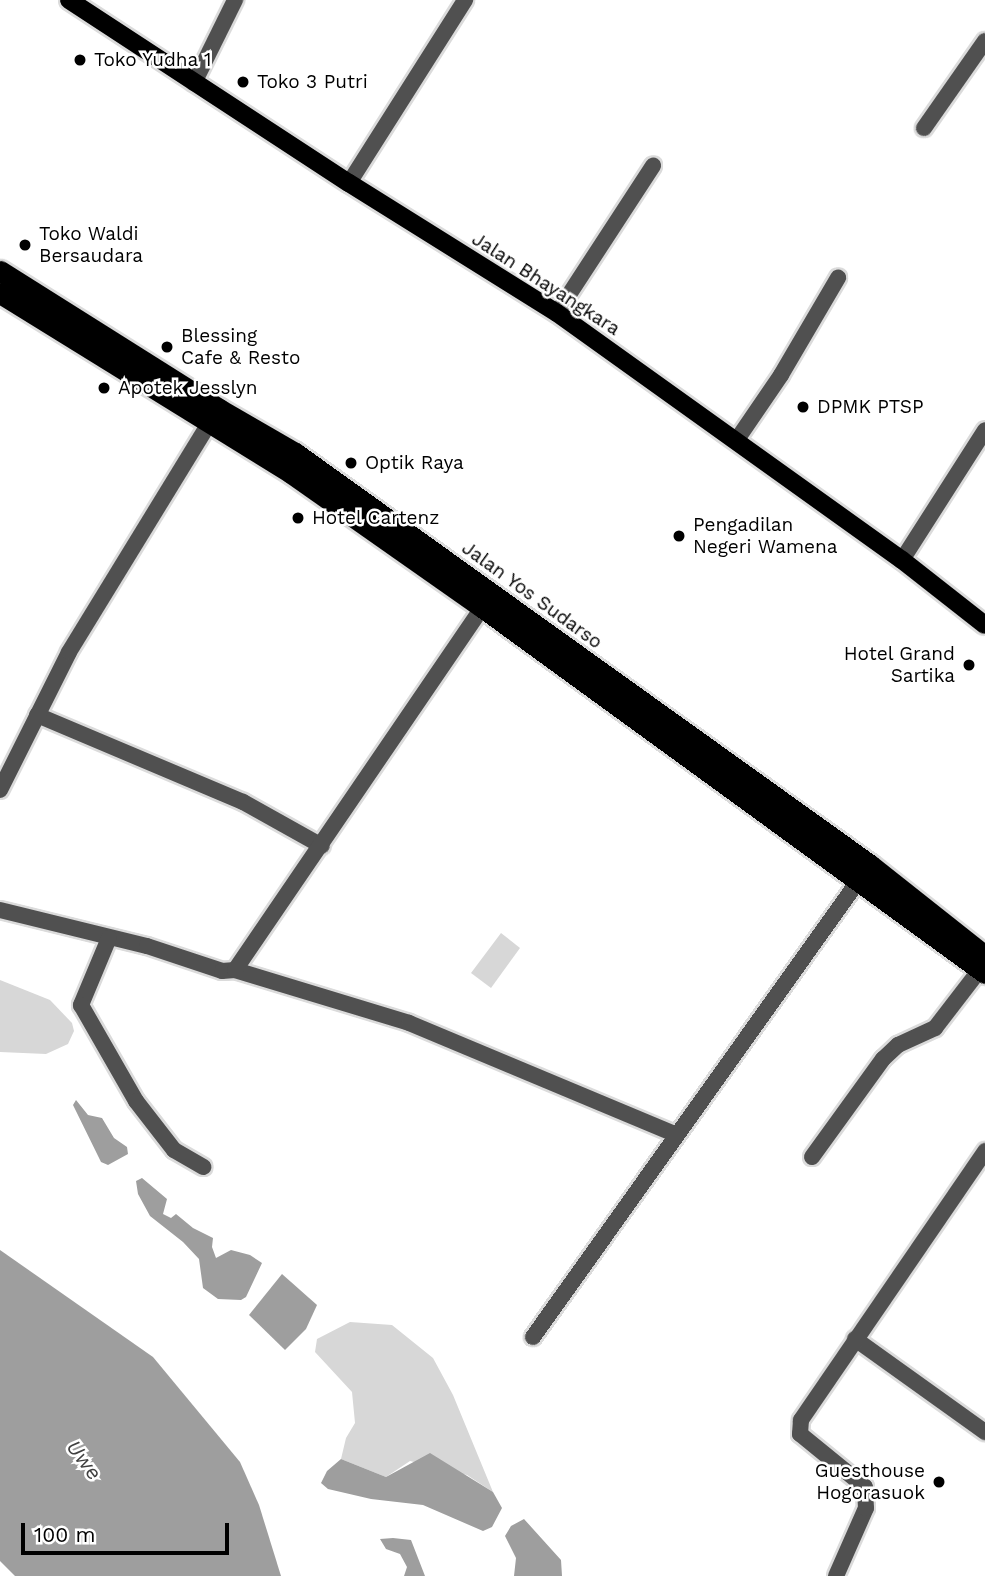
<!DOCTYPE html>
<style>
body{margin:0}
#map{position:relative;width:985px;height:1576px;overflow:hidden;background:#fff;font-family:"Work Sans",sans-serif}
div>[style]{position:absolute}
.green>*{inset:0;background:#d7d7d7}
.water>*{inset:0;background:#9e9e9e}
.roads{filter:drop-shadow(2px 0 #dbdbdb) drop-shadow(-2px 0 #dbdbdb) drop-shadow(0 2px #dbdbdb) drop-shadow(0 -2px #dbdbdb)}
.minor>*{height:16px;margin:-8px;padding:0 8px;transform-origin:8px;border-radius:8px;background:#505050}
.major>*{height:18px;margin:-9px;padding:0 9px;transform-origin:9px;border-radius:9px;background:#000}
.highway>*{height:21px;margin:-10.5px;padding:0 10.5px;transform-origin:10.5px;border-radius:10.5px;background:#000}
.dots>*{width:19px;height:19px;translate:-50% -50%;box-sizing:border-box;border:4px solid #fff;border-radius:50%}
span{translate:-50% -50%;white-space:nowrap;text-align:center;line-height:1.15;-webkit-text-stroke:5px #fff;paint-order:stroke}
.poi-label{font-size:19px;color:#000}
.left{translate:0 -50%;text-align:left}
.right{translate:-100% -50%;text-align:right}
.street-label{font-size:19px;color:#000}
.water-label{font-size:21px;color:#3f3f3f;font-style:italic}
.scale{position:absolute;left:21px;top:1523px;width:208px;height:32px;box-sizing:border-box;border:4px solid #000;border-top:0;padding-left:9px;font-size:21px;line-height:24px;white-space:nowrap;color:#000;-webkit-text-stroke:5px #fff;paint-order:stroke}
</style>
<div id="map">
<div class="green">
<i style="clip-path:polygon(501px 933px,520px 948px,491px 988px,471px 973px)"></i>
<i style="clip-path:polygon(0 980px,50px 1000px,72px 1023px,74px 1031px,68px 1044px,46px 1054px,0 1052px)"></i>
<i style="clip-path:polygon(350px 1322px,392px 1325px,433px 1358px,453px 1395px,493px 1492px,467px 1475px,410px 1461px,386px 1477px,341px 1459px,346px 1438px,355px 1423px,352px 1392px,315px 1352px,317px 1339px)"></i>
</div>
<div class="water">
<i style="clip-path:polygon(76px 1100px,88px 1115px,102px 1118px,114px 1138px,127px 1147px,128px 1154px,108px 1165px,101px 1162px,73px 1105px)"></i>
<i style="clip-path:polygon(142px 1178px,167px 1199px,163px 1214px,171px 1218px,176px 1214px,193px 1228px,213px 1238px,212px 1247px,216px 1258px,231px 1250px,250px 1255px,262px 1263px,246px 1297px,241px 1300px,218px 1299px,203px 1288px,199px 1259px,183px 1242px,150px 1216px,138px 1194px,136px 1181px)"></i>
<i style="clip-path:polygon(0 1250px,153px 1357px,240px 1462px,259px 1505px,281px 1576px,15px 1576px,0 1561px)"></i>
<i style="clip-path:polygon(282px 1274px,317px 1305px,306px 1329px,285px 1350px,249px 1315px)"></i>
<i style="clip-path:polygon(430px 1453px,493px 1492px,502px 1508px,492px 1527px,483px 1531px,423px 1505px,371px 1499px,328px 1489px,321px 1483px,327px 1471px,341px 1459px,386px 1477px)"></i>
<i style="clip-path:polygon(524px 1519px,561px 1560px,562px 1576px,514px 1576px,516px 1558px,505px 1536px,511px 1526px)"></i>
<i style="clip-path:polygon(393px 1538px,411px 1540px,425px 1576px,404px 1576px,407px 1567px,400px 1554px,386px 1549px,380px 1539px)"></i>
</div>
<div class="roads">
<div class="minor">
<i style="left:194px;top:83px;width:93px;rotate:-63.7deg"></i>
<i style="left:924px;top:128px;width:106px;rotate:-55deg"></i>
<i style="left:349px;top:183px;width:217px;rotate:-57.6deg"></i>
<i style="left:557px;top:313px;width:176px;rotate:-56.9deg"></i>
<i style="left:736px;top:441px;width:80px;rotate:-55.7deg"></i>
<i style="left:781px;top:375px;width:113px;rotate:-59.6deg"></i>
<i style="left:902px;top:560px;width:154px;rotate:-57.4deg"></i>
<i style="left:37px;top:715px;width:224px;rotate:22.9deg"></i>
<i style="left:243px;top:802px;width:90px;rotate:29.1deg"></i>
<i style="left:0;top:790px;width:154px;rotate:-63.4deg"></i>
<i style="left:69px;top:652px;width:279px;rotate:-58.5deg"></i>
<i style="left:0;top:910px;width:151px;rotate:13.8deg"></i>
<i style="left:147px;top:946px;width:79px;rotate:18.4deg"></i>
<i style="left:222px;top:971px;width:13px;rotate:-4deg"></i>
<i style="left:235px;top:970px;width:182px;rotate:16.9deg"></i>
<i style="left:409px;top:1023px;width:288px;rotate:22.7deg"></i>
<i style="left:109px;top:938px;width:73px;rotate:112.7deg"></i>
<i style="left:81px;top:1005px;width:111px;rotate:60.2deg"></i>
<i style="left:136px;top:1101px;width:62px;rotate:52.2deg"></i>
<i style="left:174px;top:1150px;width:34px;rotate:30deg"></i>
<i style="left:235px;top:970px;width:450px;rotate:-55.7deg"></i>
<i style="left:812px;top:1157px;width:121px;rotate:-54.1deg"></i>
<i style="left:883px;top:1059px;width:21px;rotate:-43deg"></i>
<i style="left:898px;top:1045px;width:41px;rotate:-24.7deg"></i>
<i style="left:935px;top:1028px;width:82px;rotate:-52.4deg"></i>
<i style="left:533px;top:1337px;width:570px;rotate:-54.5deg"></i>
<i style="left:855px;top:1339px;width:160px;rotate:35.6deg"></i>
<i style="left:836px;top:1576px;width:74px;rotate:-66.2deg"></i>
<i style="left:866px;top:1508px;width:21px;rotate:-93deg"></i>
<i style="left:865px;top:1487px;width:84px;rotate:-140.8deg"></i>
<i style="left:800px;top:1434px;width:14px;rotate:-86deg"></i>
<i style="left:801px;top:1420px;width:326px;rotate:-55.6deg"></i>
</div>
<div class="major">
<i style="left:69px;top:0;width:334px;rotate:33.2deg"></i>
<i style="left:349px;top:183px;width:245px;rotate:32deg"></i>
<i style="left:557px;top:313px;width:424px;rotate:35.6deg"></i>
<i style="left:902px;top:560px;width:105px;rotate:38.1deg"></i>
</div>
<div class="highway">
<i style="left:0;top:271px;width:259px;rotate:32.2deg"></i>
<i style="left:219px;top:409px;width:88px;rotate:30.1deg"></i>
<i style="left:295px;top:453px;width:707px;rotate:35.62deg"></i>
<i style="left:870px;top:865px;width:147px;rotate:38.4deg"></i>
<i style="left:0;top:293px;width:342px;rotate:31.7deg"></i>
<i style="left:291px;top:473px;width:233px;rotate:35.1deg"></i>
<i style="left:482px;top:607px;width:622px;rotate:36.04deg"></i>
</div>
</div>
<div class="dots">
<i style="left:80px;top:60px;background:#000"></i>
<i style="left:243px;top:82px;background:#000"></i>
<i style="left:25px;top:245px;background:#000"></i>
<i style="left:167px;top:347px;background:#000"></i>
<i style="left:104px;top:388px;background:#000"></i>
<i style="left:803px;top:407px;background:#000"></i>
<i style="left:351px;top:463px;background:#000"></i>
<i style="left:298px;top:518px;background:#000"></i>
<i style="left:679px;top:536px;background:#000"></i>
<i style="left:969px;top:665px;background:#000"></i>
<i style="left:939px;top:1482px;background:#000"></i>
</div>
<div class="poi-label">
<span class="left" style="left:94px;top:60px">Toko Yudha 1</span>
<span class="left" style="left:257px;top:82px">Toko 3 Putri</span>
<span class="left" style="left:39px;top:245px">Toko Waldi<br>Bersaudara</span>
<span class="left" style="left:181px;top:347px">Blessing<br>Cafe &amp; Resto</span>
<span class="left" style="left:118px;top:388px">Apotek Jesslyn</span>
<span class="left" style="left:817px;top:407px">DPMK PTSP</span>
<span class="left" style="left:365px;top:463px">Optik Raya</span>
<span class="left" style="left:312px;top:518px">Hotel Cartenz</span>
<span class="left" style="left:693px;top:536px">Pengadilan<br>Negeri Wamena</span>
<span class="right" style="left:955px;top:665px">Hotel Grand<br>Sartika</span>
<span class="right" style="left:925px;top:1482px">Guesthouse<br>Hogorasuok</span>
</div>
<div class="street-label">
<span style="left:546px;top:284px;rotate:33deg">Jalan Bhayangkara</span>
<span style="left:532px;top:595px;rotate:36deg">Jalan Yos Sudarso</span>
</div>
<div class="water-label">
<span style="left:84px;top:1460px;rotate:53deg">Uwe</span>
</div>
<div class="scale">100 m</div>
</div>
